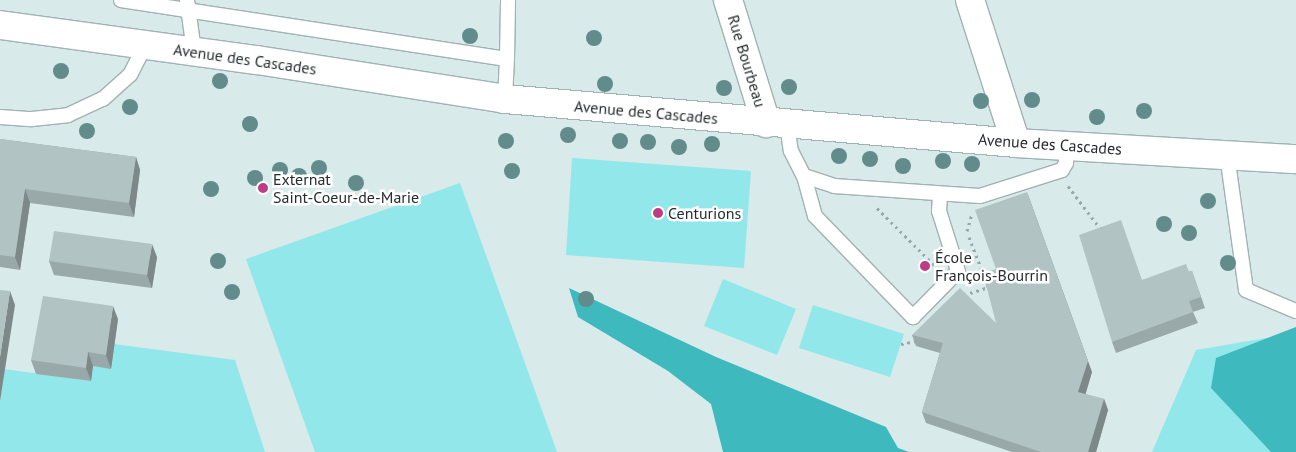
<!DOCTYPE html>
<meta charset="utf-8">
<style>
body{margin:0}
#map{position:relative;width:1296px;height:452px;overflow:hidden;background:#d8eaea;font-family:"PT Sans",sans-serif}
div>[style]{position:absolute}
.green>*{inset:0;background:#92e7ea}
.forest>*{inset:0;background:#3eb9be}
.path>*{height:3px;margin-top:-1.5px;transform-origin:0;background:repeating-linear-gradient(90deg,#99a7a7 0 2.5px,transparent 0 6.5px)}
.roads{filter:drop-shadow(1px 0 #a1b2b3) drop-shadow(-1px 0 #a1b2b3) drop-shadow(0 1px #a1b2b3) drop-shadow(0 -1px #a1b2b3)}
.service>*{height:14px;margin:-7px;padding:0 7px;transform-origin:7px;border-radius:7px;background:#fff}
.minor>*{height:28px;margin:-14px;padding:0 14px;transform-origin:14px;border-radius:14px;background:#fff}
.trees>*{width:16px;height:16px;margin:-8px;border-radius:50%;background:#628b8c}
.wall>*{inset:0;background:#99a8a8}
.shaded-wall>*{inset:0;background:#7d8888}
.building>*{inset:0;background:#b2c3c3}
.dots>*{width:14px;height:14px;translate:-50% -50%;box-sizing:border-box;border:2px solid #fff;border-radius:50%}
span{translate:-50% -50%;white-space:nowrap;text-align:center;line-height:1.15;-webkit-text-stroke:5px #fff;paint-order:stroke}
.street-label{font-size:16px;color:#262c2d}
.poi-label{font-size:16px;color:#262c2d}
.left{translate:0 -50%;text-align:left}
</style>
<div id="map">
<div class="green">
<i style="clip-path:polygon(572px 158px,751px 171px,744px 268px,566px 255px)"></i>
<i style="clip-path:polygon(460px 183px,557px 452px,315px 452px,246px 259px)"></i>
<i style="clip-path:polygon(723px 279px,796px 309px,777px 355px,704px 326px)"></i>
<i style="clip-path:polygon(813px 305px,904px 334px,890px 377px,799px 348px)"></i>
<i style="clip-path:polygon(1296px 333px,1296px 452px,1152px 452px,1196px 350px)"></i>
<i style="clip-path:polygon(114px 344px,235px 360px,265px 452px,0 452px,0 400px,4px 369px,90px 381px,93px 366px,111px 368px)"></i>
</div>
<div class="forest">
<i style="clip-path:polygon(569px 288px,716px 357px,886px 427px,898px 448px,909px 452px,723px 452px,711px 404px,668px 371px,578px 317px)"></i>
<i style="clip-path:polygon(1296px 327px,1296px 452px,1271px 452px,1211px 388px,1216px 358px)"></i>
</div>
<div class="path">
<i style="left:1068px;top:186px;width:56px;rotate:52.9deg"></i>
<i style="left:877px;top:208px;width:83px;rotate:45deg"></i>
<i style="left:967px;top:231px;width:18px;rotate:-74deg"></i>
<i style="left:969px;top:237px;width:44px;rotate:68.7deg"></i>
<i style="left:964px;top:295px;width:25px;rotate:-18deg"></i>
<i style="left:988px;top:287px;width:3px;rotate:-108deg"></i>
<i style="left:901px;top:344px;width:15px;rotate:-11deg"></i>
</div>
<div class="roads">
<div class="service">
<i style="left:121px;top:0;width:390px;rotate:8.7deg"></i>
<i style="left:507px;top:59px;width:40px;rotate:92.9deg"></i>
<i style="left:187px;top:0;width:51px;rotate:82.2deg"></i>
<i style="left:507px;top:59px;width:59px;rotate:-89deg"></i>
<i style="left:0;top:117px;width:32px;rotate:4deg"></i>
<i style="left:32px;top:119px;width:36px;rotate:-6deg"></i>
<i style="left:68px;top:115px;width:38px;rotate:-25deg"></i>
<i style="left:103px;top:99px;width:36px;rotate:-42deg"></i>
<i style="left:130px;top:75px;width:34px;rotate:-63deg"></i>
<i style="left:787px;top:124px;width:27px;rotate:82deg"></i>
<i style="left:791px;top:151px;width:28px;rotate:63deg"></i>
<i style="left:804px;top:176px;width:41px;rotate:74.6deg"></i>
<i style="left:815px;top:216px;width:141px;rotate:45.9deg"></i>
<i style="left:913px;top:317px;width:64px;rotate:-45.6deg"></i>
<i style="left:958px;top:271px;width:63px;rotate:-107.6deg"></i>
<i style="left:939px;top:211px;width:16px;rotate:-86deg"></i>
<i style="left:1227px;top:155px;width:136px;rotate:82deg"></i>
<i style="left:1246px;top:290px;width:54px;rotate:22.8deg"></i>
<i style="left:804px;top:176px;width:32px;rotate:18deg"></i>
<i style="left:834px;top:186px;width:146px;rotate:3.9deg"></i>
<i style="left:980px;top:196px;width:86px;rotate:-17.6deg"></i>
<i style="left:1062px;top:170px;width:8px;rotate:-60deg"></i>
<i style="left:1066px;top:163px;width:17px;rotate:-87deg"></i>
</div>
<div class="minor">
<i style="left:728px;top:0;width:129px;rotate:72.8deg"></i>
<i style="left:970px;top:0;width:150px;rotate:72.2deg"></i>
<i style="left:0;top:25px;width:259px;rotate:7.8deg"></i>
<i style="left:257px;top:60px;width:251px;rotate:8.9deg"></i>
<i style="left:505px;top:99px;width:513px;rotate:4.92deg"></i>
<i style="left:1016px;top:143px;width:280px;rotate:3.3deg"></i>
</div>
</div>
<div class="trees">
<i style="left:470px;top:36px"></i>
<i style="left:594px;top:38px"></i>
<i style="left:61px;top:71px"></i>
<i style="left:220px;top:81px"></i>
<i style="left:605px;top:84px"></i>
<i style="left:789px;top:87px"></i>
<i style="left:724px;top:88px"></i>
<i style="left:1032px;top:100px"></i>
<i style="left:981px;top:101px"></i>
<i style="left:130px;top:107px"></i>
<i style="left:1144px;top:111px"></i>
<i style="left:1097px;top:117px"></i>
<i style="left:250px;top:124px"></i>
<i style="left:87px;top:131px"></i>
<i style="left:568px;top:135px"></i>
<i style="left:506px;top:141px"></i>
<i style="left:620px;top:141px"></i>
<i style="left:648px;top:142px"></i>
<i style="left:712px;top:144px"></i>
<i style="left:679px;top:147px"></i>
<i style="left:839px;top:156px"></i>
<i style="left:870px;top:159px"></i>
<i style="left:943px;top:161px"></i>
<i style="left:972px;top:164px"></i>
<i style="left:903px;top:166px"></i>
<i style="left:319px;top:168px"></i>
<i style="left:280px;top:170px"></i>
<i style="left:512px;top:171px"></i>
<i style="left:299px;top:176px"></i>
<i style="left:255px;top:178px"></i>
<i style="left:356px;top:183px"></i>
<i style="left:211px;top:189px"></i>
<i style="left:1208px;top:201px"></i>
<i style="left:1164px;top:224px"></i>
<i style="left:1189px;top:233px"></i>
<i style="left:218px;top:261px"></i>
<i style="left:1228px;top:263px"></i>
<i style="left:232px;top:292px"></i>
<i style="left:586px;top:299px"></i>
</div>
<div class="wall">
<i style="clip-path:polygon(0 139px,136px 157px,140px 170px,134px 217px,30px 203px,20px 270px,0 267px)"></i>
<i style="clip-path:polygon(157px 257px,152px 288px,54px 275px,49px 261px)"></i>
<i style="clip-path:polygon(996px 269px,1092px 372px,1085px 394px,1104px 399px,1108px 410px,1096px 452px,1012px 452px,926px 423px,922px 412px,940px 353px,916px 346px,912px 335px,996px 323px)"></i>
<i style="clip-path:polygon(1192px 271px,1205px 308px,1193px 312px,1198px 323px,1116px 353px,1112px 342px,1142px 280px)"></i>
<i style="clip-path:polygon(118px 319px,111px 369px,93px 366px,91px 381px,36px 374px,31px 360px)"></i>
</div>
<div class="shaded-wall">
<i style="clip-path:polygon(136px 157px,140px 170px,134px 217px,129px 203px)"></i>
<i style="clip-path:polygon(25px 189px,30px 203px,20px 270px,15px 257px)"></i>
<i style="clip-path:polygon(1027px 192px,1092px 372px,1083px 403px,1078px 392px)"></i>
<i style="clip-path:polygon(152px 244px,157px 257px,152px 288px,147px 275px)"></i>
<i style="clip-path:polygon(10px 291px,15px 305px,0 401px,0 357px)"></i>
<i style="clip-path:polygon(113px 306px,118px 319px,111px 369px,106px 355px)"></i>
<i style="clip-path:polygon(88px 352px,93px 366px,91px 381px,86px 368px)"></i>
<i style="clip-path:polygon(1104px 399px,1108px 410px,1096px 452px,1088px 452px)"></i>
</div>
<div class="building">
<i style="clip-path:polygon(0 139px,136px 157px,129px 203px,25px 189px,15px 257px,0 255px)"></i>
<i style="clip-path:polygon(1027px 192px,1088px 361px,1078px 392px,1104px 399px,1088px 452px,1041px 452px,922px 412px,943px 343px,912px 335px,960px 288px,996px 323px,983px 273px,996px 269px,975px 210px)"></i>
<i style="clip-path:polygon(1121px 220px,1142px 280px,1186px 264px,1189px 272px,1192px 271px,1201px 297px,1189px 301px,1193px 312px,1112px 342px,1079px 235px)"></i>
<i style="clip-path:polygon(54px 231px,152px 244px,147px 275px,49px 261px)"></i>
<i style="clip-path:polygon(0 290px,10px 291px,0 357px)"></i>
<i style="clip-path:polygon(43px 296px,113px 306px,106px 355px,88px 352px,86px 368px,31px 360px)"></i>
</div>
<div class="dots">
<i style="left:263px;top:188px;background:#bd3c87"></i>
<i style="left:658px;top:213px;background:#bd3c87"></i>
<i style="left:925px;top:266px;background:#bd3c87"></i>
</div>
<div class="street-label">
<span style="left:245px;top:59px;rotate:8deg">Avenue des Cascades</span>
<span style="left:747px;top:61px;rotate:73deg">Rue Bourbeau</span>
<span style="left:646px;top:112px;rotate:5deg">Avenue des Cascades</span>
<span style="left:1050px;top:144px;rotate:4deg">Avenue des Cascades</span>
</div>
<div class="poi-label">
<span class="left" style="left:273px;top:188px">Externat<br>Saint-Coeur-de-Marie</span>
<span class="left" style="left:668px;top:213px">Centurions</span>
<span class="left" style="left:935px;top:266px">École<br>François-Bourrin</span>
</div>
</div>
